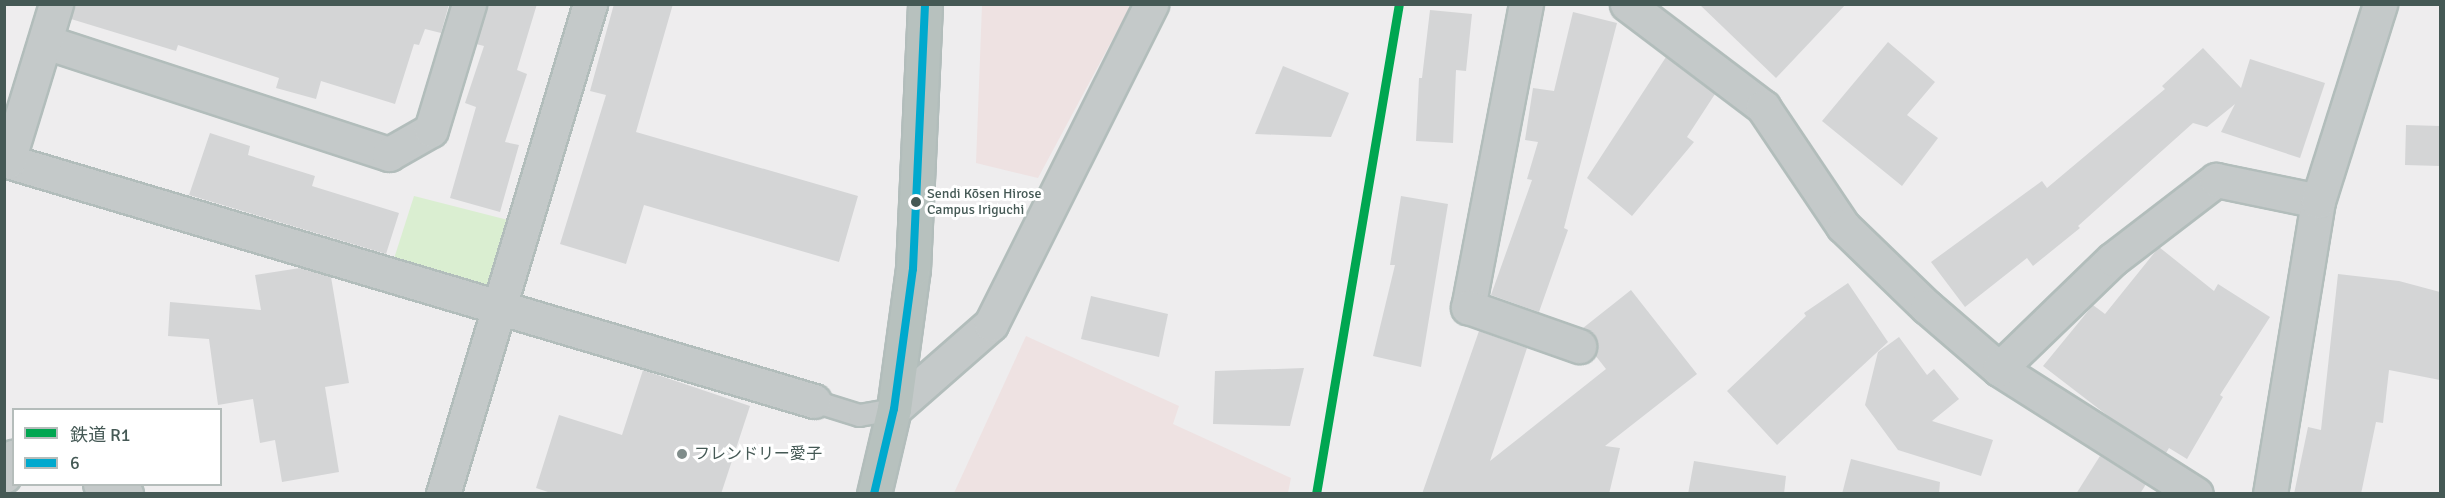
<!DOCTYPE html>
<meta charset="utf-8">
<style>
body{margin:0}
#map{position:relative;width:2445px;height:498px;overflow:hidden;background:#eeedee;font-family:Signika,"Noto Sans JP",sans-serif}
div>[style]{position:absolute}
.commercial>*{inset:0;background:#eee2e2}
.green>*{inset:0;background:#daeed1}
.building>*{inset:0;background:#d4d5d6}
.roads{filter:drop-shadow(2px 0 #b2bdbb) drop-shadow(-2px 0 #b2bdbb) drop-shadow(0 2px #b2bdbb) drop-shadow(0 -2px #b2bdbb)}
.lane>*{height:21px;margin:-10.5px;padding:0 10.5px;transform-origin:10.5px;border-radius:10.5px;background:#c4c9c9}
.street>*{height:33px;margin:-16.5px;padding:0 16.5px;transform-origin:16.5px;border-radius:16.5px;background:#c4c9c9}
.highway>*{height:33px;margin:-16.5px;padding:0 16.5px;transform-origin:16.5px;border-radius:16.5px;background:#b7c1be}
.bus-1>*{height:8px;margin:-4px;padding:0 4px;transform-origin:4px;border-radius:4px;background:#00a9ce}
.rail-1>*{height:9px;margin:-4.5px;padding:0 4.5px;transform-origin:4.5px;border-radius:4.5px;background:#00a651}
.dots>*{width:16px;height:16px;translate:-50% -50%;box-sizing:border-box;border:3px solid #fff;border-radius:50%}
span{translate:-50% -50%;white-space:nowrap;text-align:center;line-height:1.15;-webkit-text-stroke:6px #fff;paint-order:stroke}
.bus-label{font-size:14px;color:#455955}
.left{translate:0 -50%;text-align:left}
.poi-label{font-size:16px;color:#455955}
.frame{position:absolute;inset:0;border:6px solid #455955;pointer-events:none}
.legend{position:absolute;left:12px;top:408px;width:210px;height:78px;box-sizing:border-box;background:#fff;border:2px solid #b5bdbb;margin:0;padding:8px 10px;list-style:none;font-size:18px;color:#455955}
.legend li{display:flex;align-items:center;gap:12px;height:30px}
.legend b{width:30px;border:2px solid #b5bdbb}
</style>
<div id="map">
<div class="commercial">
<i style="clip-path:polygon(982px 5px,1131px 5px,1038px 178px,976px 163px)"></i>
<i style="clip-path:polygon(1026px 336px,1179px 406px,1173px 424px,1291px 478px,1288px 493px,954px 493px)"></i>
</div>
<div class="green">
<i style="clip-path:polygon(414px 196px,512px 221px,489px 297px,391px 268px)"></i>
</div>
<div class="building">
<i style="clip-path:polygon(74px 4px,449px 4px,441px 33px,425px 29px,419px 45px,414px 44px,395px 104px,321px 81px,316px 99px,276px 88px,279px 78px,178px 45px,176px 51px,71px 19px)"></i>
<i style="clip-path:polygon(487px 4px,537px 4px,517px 70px,527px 74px,505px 142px,519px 145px,500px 212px,450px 198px,476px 107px,465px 103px,484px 46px,476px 44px)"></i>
<i style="clip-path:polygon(614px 4px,673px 4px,636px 132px,858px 196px,839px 262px,644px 205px,626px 264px,560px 244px,606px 95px,590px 91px)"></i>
<i style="clip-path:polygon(1699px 4px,1846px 4px,1776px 78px)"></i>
<i style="clip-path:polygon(1430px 10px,1472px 14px,1466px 71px,1456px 70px,1453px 143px,1416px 141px,1419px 78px,1422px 78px)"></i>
<i style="clip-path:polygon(1573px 12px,1617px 23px,1564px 228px,1568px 230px,1539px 312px,1491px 295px,1532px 180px,1527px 179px,1538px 142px,1525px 140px,1533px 88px,1554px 91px)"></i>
<i style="clip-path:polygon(1888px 42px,1935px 82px,1907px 115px,1938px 138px,1902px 186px,1822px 121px)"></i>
<i style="clip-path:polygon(2203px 48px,2241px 88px,2250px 59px,2325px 83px,2300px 158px,2221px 132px,2235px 104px,2207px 127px,2193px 123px,2078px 226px,2080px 228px,2033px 266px,2027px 258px,1965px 307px,1931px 262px,2042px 181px,2047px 188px,2165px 89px,2162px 86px)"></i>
<i style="clip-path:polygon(1666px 57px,1715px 94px,1687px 137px,1694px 142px,1632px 216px,1587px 178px)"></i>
<i style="clip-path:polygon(1283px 66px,1349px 93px,1331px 137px,1255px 134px)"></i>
<i style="clip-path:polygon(2406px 125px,2440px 126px,2440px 166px,2405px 165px)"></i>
<i style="clip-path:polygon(210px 133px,250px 146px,248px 155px,315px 176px,312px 186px,399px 213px,386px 254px,189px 195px)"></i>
<i style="clip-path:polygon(1401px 196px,1448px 204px,1421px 367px,1373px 356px,1395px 265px,1390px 265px)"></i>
<i style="clip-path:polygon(2159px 247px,2214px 291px,2218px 284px,2270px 317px,2220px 395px,2223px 397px,2187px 459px,2169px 448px,2166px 453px,2112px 419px,2043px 366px,2093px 305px,2105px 314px)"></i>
<i style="clip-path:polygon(300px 268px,331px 277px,349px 383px,325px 387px,339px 472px,282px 482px,275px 440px,260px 443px,253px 399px,218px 405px,209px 339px,168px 336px,170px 302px,261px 310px,255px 275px)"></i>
<i style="clip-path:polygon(2338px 274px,2399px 281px,2440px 292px,2440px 380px,2389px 370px,2383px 423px,2376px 422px,2361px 494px,2294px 494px,2308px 427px,2321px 430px)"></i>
<i style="clip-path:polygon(1848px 283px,1888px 342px,1777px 445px,1727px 391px,1806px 316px,1804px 313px)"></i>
<i style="clip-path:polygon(1631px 290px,1697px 374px,1605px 446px,1620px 448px,1609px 494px,1422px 494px,1479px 331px,1527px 348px,1490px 461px,1606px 369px,1595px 355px,1597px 343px,1594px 334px,1583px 328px)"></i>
<i style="clip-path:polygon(1091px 296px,1168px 314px,1159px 357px,1081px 339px)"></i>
<i style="clip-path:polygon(1899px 337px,1927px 375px,1934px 369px,1959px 399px,1932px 421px,1993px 440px,1981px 476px,1898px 450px,1865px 405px,1878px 352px)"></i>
<i style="clip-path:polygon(1304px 368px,1290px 426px,1213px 424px,1215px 371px)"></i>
<i style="clip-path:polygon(643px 370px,750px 406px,721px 494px,554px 494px,536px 488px,559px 415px,622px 435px)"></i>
<i style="clip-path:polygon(2100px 456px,2146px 484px,2140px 494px,2076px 494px)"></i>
<i style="clip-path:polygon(1851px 459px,1940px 482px,1939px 494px,1842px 494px)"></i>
<i style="clip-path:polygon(1694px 461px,1786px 476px,1784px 494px,1688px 494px)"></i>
</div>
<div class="roads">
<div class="lane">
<i style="left:814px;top:401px;width:47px;rotate:17.3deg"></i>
<i style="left:859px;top:415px;width:36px;rotate:-10deg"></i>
</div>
<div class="street">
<i style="left:1526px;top:4px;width:309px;rotate:100.8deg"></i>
<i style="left:1468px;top:307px;width:118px;rotate:19.4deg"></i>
<i style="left:1627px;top:4px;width:171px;rotate:37.1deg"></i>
<i style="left:1763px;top:107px;width:143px;rotate:56.1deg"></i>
<i style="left:1843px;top:226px;width:117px;rotate:44deg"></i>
<i style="left:1927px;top:307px;width:95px;rotate:40.7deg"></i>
<i style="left:1999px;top:369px;width:233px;rotate:32.4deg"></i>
<i style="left:46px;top:42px;width:361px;rotate:18.1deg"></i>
<i style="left:389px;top:154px;width:48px;rotate:-29.7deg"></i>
<i style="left:431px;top:130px;width:132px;rotate:-73.2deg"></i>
<i style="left:4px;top:160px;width:845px;rotate:16.57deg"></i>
<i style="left:8px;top:161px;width:164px;rotate:-73deg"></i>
<i style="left:1999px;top:369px;width:158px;rotate:-44deg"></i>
<i style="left:2113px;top:259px;width:130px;rotate:-37.5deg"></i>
<i style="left:2216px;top:180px;width:104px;rotate:11.6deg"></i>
<i style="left:894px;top:409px;width:129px;rotate:-41.2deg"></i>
<i style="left:991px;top:324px;width:358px;rotate:-63.4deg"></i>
<i style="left:4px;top:476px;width:22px;rotate:-63deg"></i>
<i style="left:100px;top:484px;width:28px;rotate:21deg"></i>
<i style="left:443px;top:494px;width:512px;rotate:-73.3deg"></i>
<i style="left:2270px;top:494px;width:297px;rotate:-80.7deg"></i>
<i style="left:2318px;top:201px;width:207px;rotate:-72.5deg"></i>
</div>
<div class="highway">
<i style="left:874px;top:494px;width:87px;rotate:-76.8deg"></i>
<i style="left:894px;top:409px;width:141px;rotate:-82.3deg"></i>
<i style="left:913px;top:269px;width:265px;rotate:-87.4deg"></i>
</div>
</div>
<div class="bus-1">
<i style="left:874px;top:494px;width:87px;rotate:-76.8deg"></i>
<i style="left:894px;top:409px;width:141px;rotate:-82.3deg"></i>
<i style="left:913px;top:269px;width:265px;rotate:-87.4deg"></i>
</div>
<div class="rail-1">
<i style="left:1316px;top:494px;width:497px;rotate:-80.4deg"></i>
</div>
<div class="dots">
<i style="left:916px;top:202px;background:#455955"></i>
<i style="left:682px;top:454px;background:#808d8b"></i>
</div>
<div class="bus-label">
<span class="left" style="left:927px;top:202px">Sendi Kōsen Hirose<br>Campus Iriguchi</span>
</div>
<div class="poi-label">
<span class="left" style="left:694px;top:454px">フレンドリー愛子</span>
</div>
<div class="frame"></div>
<ul class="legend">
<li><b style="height:8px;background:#00a651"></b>鉄道 R1</li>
<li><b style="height:8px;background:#00a9ce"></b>6</li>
</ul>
</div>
